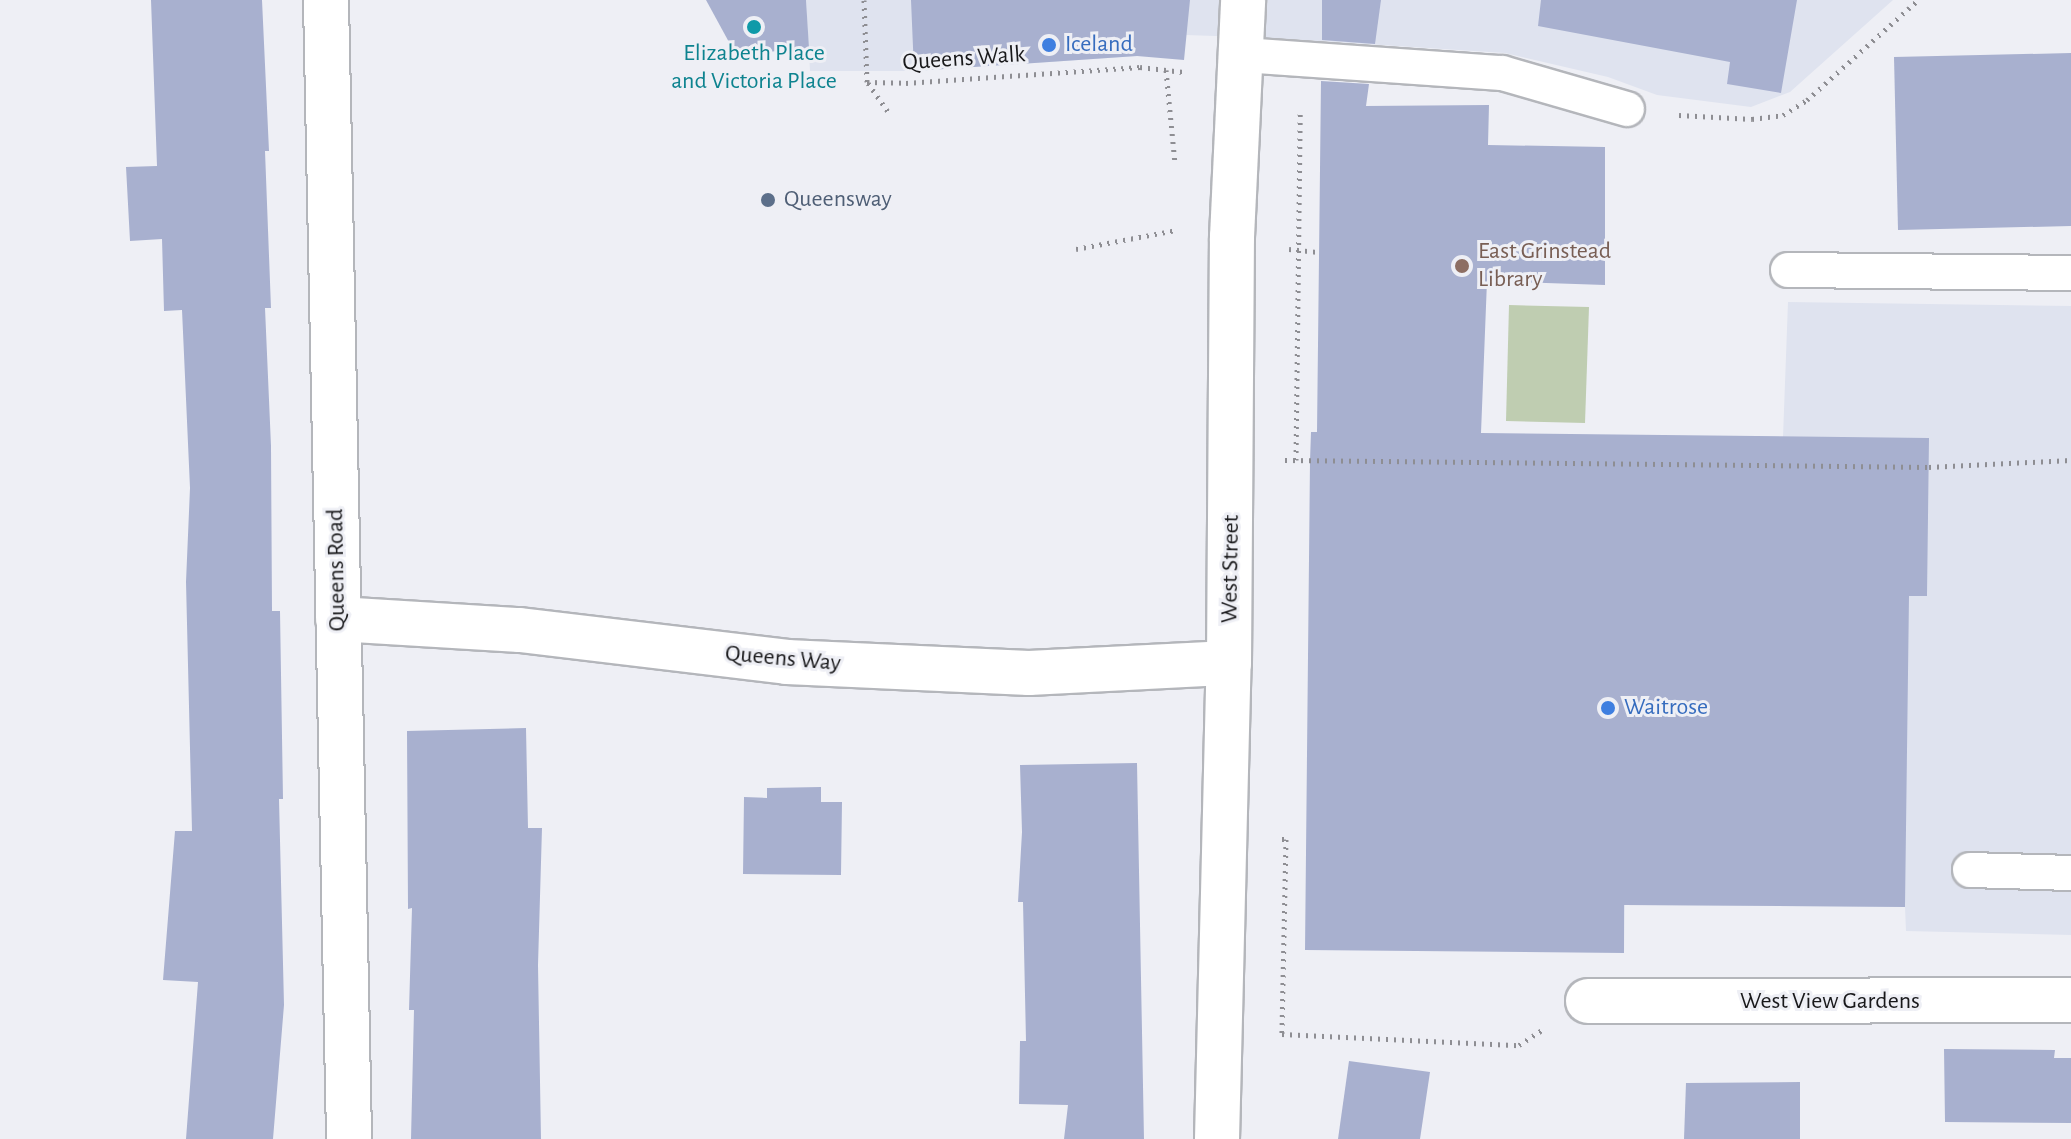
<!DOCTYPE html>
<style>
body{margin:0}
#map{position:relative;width:2071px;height:1139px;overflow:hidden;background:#eeeff5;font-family:"Alegreya Sans",sans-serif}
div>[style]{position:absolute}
.built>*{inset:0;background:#dfe3ef}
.green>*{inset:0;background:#bfcdb1}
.building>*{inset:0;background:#a8b0cf}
.path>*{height:5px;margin-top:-2.5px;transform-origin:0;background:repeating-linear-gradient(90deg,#8e8e93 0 2px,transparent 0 8px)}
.roads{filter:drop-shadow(2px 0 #b4b6bb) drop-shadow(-2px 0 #b4b6bb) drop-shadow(0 2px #b4b6bb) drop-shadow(0 -2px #b4b6bb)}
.service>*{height:34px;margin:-17px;padding:0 17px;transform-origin:17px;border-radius:17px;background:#fff}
.minor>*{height:44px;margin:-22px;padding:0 22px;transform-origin:22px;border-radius:22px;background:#fff}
.tertiary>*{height:44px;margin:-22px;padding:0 22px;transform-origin:22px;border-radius:22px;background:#fff}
.dots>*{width:22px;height:22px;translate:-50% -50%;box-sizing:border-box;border:4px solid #eeeff5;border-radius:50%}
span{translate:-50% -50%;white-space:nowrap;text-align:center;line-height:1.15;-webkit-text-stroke:6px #eeeff5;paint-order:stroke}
.shop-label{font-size:24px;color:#366cbe}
.left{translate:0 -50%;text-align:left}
.culture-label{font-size:24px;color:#0d838f}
.street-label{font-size:24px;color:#18181a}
.service-label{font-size:24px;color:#4e5e75}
.education-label{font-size:24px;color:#785e54}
</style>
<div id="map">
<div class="built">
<i style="clip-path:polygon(806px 0,1893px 0,1790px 92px,1751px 107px,1657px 95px,1608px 77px,1505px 53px,1272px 38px,1186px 35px,1137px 56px,914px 71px,810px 71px)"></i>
<i style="clip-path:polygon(1788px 302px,2071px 306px,2071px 935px,1906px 931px,1905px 907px,1625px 905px,1624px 953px,1311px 490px,1311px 432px,1783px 437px)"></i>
</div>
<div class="green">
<i style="clip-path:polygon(1509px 305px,1589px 307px,1585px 423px,1506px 421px)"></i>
</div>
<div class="building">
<i style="clip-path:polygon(151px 0,262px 0,269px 151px,265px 151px,271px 308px,265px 308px,271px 446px,272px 611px,280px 611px,283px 799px,279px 799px,284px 1005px,273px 1139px,186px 1139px,198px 982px,163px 980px,175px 831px,192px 831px,186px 582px,190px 488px,182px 310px,164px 311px,162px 239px,130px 241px,126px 167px,157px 166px)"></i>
<i style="clip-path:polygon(706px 0,806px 0,809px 48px,736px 55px)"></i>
<i style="clip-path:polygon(911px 0,1190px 0,1184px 60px,1137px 56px,914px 71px)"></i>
<i style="clip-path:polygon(1322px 0,1381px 0,1375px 44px,1322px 40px)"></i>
<i style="clip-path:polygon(1541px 0,1797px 0,1781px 93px,1727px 84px,1730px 62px,1538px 26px)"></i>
<i style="clip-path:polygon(2071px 53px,2071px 226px,1898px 230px,1894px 57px)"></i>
<i style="clip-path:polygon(1321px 81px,1369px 84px,1366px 106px,1489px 105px,1488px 145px,1605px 147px,1605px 285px,1487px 281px,1481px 433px,1929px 438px,1927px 596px,1909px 596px,1905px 907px,1624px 905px,1624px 953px,1305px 950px,1310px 461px,1311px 432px,1317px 432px)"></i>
<i style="clip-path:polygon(526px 728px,528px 828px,542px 828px,538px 965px,541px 1139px,411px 1139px,414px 1010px,409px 1010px,412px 908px,408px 909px,407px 731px)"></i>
<i style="clip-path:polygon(1137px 763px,1144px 1139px,1064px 1139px,1068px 1105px,1019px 1104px,1020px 1041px,1026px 1041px,1023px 902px,1018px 902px,1022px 832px,1020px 765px)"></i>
<i style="clip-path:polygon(821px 787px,821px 802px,842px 802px,841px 875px,743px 874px,744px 797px,767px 798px,767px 788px)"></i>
<i style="clip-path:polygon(1944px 1049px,2055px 1050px,2054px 1058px,2071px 1058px,2071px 1123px,1945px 1122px)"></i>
<i style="clip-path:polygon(1349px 1061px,1430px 1072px,1420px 1139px,1338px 1139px)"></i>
<i style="clip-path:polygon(1800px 1082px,1800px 1139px,1684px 1139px,1686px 1083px)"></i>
</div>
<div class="path">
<i style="left:864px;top:0;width:82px;rotate:87.9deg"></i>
<i style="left:867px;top:82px;width:39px;rotate:1deg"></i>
<i style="left:906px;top:83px;width:235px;rotate:-3.9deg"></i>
<i style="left:1140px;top:67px;width:44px;rotate:6.5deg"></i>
<i style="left:1166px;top:70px;width:94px;rotate:84.5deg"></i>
<i style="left:868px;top:83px;width:35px;rotate:55deg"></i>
<i style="left:1679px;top:115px;width:73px;rotate:3.1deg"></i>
<i style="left:1752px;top:119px;width:31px;rotate:-7deg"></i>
<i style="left:1783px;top:115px;width:28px;rotate:-32deg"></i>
<i style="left:1807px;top:100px;width:149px;rotate:-42deg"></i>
<i style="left:1076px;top:249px;width:103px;rotate:-10.7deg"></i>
<i style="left:1289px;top:249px;width:30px;rotate:6deg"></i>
<i style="left:1285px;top:460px;width:644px;rotate:0.62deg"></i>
<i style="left:1929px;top:467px;width:142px;rotate:-2.8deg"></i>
<i style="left:1296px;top:460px;width:351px;rotate:-89.3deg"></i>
<i style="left:1282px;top:839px;width:4px"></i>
<i style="left:1286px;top:839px;width:195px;rotate:91.2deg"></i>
<i style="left:1282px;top:1034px;width:237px;rotate:2.7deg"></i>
<i style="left:1519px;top:1045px;width:30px;rotate:-33deg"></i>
</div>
<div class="roads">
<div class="service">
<i style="left:1242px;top:55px;width:261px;rotate:4deg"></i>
<i style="left:1502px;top:73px;width:130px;rotate:16.1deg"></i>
<i style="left:1788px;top:270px;width:283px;rotate:0.6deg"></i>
<i style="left:1970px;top:870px;width:101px;rotate:1.7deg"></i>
</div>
<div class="minor">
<i style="left:326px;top:0;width:1139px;rotate:88.84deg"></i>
<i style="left:338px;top:619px;width:182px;rotate:3.5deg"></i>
<i style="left:520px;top:630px;width:269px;rotate:6.8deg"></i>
<i style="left:787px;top:662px;width:242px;rotate:2.6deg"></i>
<i style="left:1029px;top:673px;width:200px;rotate:-2.9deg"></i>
<i style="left:1588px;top:1001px;width:483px;rotate:-0.1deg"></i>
</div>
<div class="tertiary">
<i style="left:1217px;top:1139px;width:476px;rotate:-88.6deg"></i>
<i style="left:1229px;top:663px;width:426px;rotate:-89.6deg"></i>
<i style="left:1232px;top:237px;width:237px;rotate:-87.3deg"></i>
</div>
</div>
<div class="dots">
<i style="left:754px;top:27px;background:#0f9aa8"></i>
<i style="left:1049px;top:45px;background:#3f7fe0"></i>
<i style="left:768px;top:200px;background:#5c6f8a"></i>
<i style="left:1462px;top:266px;background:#8d6e63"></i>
<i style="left:1608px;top:708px;background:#3f7fe0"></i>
</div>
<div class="shop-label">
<span class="left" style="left:1065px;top:45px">Iceland</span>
<span class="left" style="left:1624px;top:708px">Waitrose</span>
</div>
<div class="culture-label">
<span style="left:754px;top:68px">Elizabeth Place<br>and Victoria Place</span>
</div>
<div class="street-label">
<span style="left:964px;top:59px;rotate:-4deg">Queens Walk</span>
<span style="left:1231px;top:569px;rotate:-89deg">West Street</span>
<span style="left:337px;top:570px;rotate:-91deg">Queens Road</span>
<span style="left:783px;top:659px;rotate:5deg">Queens Way</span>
<span style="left:1830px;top:1002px">West View Gardens</span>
</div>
<div class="service-label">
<span class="left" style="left:784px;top:200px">Queensway</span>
</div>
<div class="education-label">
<span class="left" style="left:1478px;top:266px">East Grinstead<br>Library</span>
</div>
</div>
